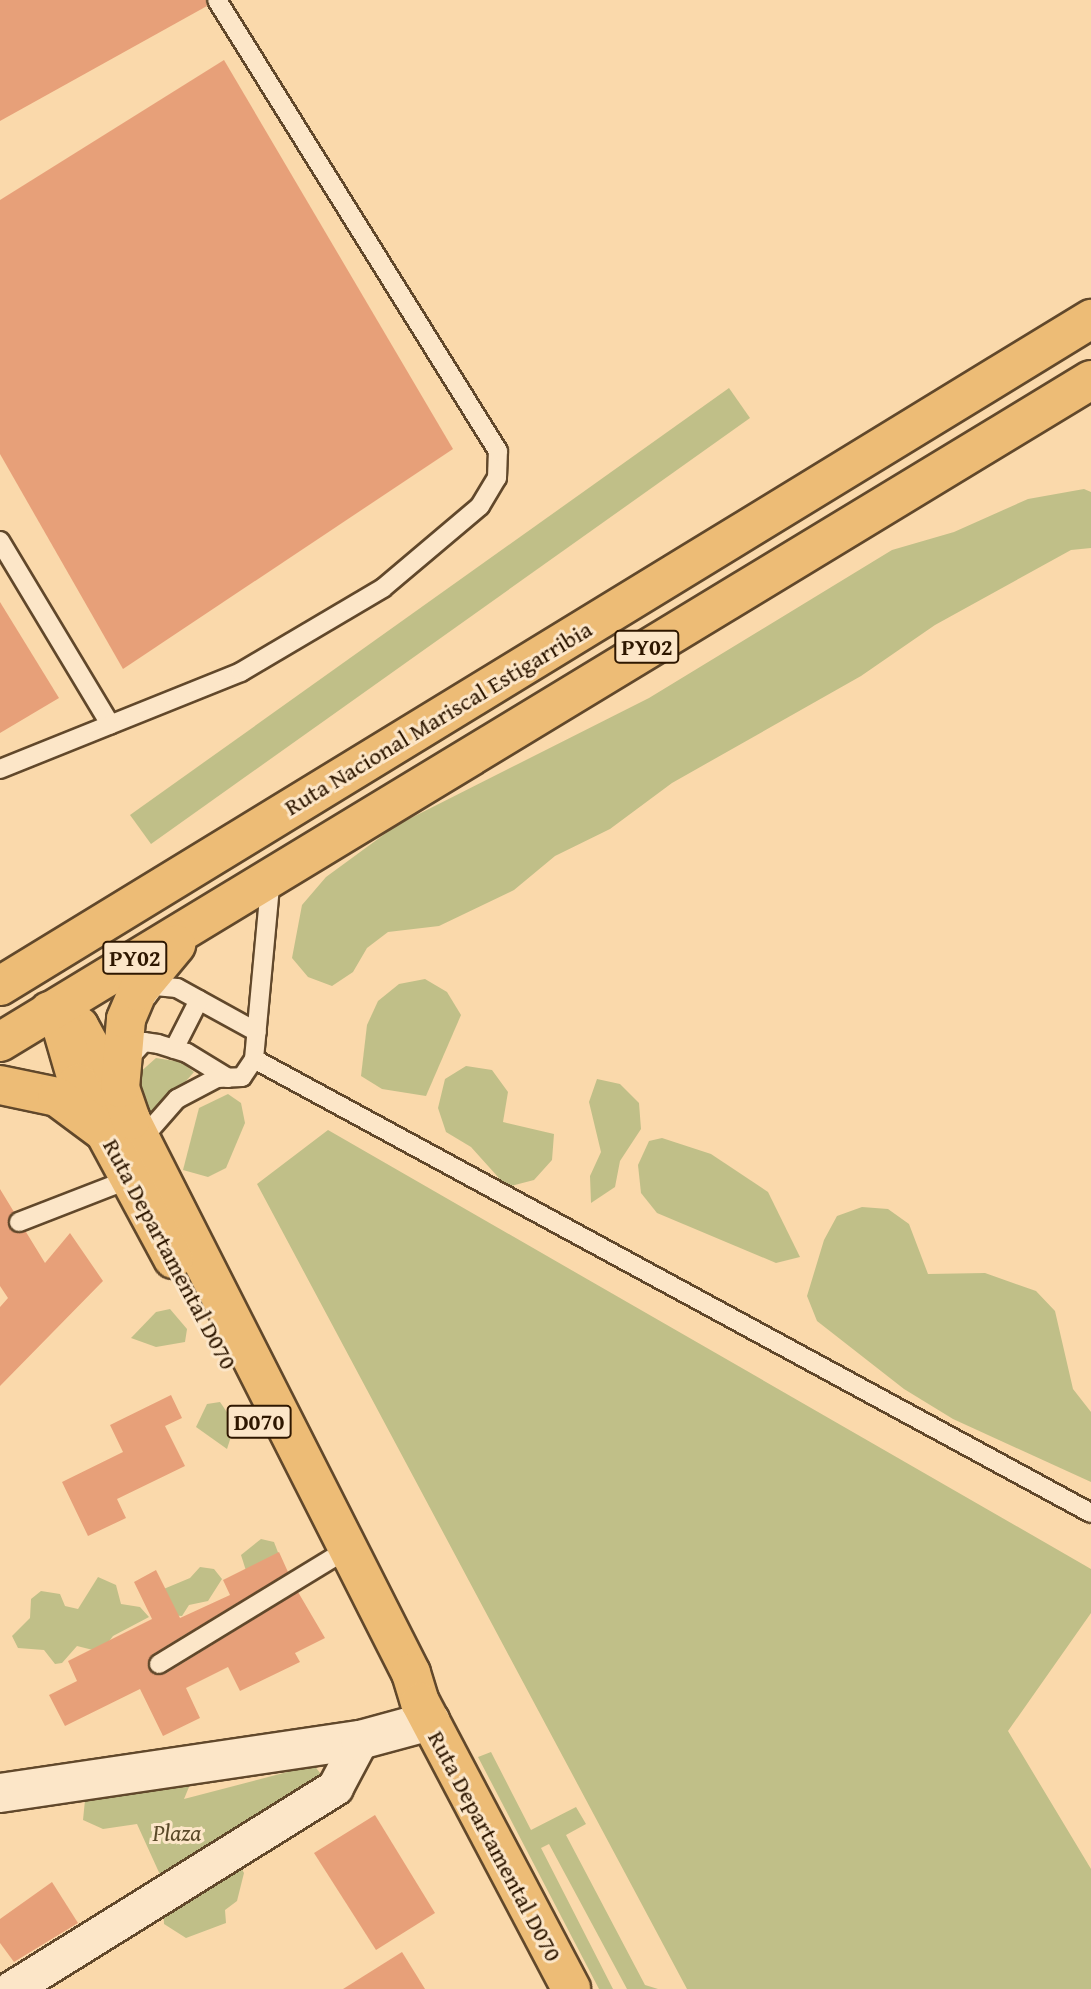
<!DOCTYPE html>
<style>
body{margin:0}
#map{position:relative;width:1091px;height:1989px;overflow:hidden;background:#fad9ab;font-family:"Gentium Book Plus",serif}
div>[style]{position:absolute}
.green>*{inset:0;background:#c0bf88}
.building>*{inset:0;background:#e7a079}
.roads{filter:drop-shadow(2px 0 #61482b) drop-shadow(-2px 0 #61482b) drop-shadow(0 2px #61482b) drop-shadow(0 -2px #61482b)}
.service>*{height:18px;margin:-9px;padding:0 9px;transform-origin:9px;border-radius:9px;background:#fce6c8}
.minor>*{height:35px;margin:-17.5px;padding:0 17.5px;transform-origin:17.5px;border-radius:17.5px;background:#fce6c8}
.tertiary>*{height:38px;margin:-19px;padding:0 19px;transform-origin:19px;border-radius:19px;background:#fce6c8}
.primary>*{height:38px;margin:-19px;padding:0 19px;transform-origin:19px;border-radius:19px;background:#edbc76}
.trunk>*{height:38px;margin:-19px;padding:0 19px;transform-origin:19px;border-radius:19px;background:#edbc76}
span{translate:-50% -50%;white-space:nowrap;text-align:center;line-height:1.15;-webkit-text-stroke:6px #fce6c8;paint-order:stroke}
.shield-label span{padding:2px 5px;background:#fce6c8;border:2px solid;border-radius:5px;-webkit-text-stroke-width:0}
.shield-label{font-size:23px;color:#2e1700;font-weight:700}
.street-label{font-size:24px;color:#2e1700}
.park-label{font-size:24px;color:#5a4929;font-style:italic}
</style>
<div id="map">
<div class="green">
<i style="clip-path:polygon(729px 388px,750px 418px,151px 844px,130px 815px)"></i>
<i style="clip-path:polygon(1084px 489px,1091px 492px,1091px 548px,1071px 550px,935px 625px,861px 676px,672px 783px,610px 829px,555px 856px,514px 890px,439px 926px,388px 932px,367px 948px,353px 972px,332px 986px,308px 977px,292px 958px,302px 905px,326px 877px,397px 825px,649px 698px,892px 550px,954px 532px,1028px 499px)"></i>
<i style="clip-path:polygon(425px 979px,447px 992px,461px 1015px,426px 1096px,382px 1089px,361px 1076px,367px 1025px,378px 1001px,399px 984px)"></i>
<i style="clip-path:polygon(156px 1058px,181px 1062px,194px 1072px,157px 1114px,149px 1115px,141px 1111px,138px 1074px)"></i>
<i style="clip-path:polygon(466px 1066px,492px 1070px,508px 1092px,503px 1122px,554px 1134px,552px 1160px,534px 1180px,507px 1187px,471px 1147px,446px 1132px,438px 1108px,445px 1079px)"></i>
<i style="clip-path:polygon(597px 1079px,620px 1084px,639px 1103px,641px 1129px,620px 1161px,615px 1187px,591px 1203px,590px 1176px,601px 1152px,589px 1102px)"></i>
<i style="clip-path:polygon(228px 1094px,241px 1103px,245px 1123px,226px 1168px,208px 1177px,183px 1170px,199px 1108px)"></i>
<i style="clip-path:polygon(328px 1130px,1091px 1569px,1091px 1613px,1008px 1731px,1091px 1869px,1091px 1989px,687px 1989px,257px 1184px)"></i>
<i style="clip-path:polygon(662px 1138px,711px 1154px,768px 1192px,800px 1257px,776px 1263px,657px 1213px,641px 1193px,638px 1165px,649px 1141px)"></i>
<i style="clip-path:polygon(862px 1207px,888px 1209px,909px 1224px,928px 1274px,985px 1273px,1036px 1291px,1055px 1311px,1073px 1389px,1091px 1412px,1091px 1482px,953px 1419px,904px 1389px,817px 1321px,807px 1296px,824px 1240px,837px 1216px)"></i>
<i style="clip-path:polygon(170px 1309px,187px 1329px,185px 1342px,156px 1347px,131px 1338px,156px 1312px)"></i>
<i style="clip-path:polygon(220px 1402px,235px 1424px,227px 1449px,196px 1427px,207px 1404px)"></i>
<i style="clip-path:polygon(261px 1539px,274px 1542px,279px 1555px,249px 1580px,241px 1555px)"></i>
<i style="clip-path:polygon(200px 1567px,214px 1569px,222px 1579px,208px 1601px,189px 1605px,182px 1616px,168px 1615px,154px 1593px,190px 1578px)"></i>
<i style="clip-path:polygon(98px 1577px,116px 1585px,121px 1604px,140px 1607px,149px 1617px,113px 1636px,101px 1652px,77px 1646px,62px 1663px,55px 1664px,44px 1650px,18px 1648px,12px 1636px,30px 1618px,31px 1599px,41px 1591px,60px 1594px,65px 1606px,78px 1609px)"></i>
<i style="clip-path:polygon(491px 1752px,531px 1830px,576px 1807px,586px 1824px,566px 1835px,645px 1985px,658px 1989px,627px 1989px,549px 1844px,541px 1848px,613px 1989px,599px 1989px,478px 1757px)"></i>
<i style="clip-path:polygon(314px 1765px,323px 1777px,231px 1850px,244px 1873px,237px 1901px,225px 1910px,226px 1923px,186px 1938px,164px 1924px,162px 1879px,137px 1824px,103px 1829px,83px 1820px,85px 1800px,102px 1775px,194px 1775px,184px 1799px)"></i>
</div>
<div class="building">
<i style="clip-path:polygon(0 0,206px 0,207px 6px,0 121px)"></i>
<i style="clip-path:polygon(224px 60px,453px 449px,123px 669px,0 454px,0 200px)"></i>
<i style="clip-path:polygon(0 602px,59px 698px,0 733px)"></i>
<i style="clip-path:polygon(0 1189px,14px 1212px,9px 1227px,26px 1232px,45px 1263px,70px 1233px,103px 1281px,0 1386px,0 1307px,8px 1298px,0 1286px)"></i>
<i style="clip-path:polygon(171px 1395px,182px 1418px,165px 1426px,185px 1466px,117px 1499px,126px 1518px,88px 1536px,62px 1482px,123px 1452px,110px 1425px)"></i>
<i style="clip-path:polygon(279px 1552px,288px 1572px,153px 1654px,148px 1665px,154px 1674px,165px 1674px,298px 1592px,325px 1638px,295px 1653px,300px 1662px,240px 1691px,228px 1667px,186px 1688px,200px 1718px,163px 1736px,140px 1689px,65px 1726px,49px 1695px,77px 1681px,68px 1661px,152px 1619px,134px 1582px,156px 1570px,180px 1618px,230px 1595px,223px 1580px)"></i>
<i style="clip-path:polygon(375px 1815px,435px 1913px,376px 1950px,314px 1853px)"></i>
<i style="clip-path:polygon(52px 1882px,78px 1923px,14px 1962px,0 1943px,0 1919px)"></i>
<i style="clip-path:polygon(402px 1952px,425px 1989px,343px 1989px)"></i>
</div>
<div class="roads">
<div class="service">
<i style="left:0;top:541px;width:214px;rotate:59deg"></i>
<i style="left:0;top:769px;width:260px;rotate:-21.9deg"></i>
<i style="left:241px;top:672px;width:165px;rotate:-30.6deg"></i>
<i style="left:383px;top:588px;width:127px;rotate:-40.2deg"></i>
<i style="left:480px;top:506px;width:33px;rotate:-59deg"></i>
<i style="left:497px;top:478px;width:27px;rotate:-88deg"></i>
<i style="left:498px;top:451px;width:531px;rotate:-121.93deg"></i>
<i style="left:147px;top:997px;width:14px;rotate:-54deg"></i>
<i style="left:155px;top:986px;width:22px;rotate:5deg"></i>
<i style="left:177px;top:988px;width:91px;rotate:28.8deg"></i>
<i style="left:174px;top:1049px;width:55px;rotate:-63deg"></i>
<i style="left:129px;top:1058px;width:22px;rotate:-47deg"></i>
<i style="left:144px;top:1042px;width:14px;rotate:8deg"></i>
<i style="left:158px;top:1044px;width:30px;rotate:17deg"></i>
<i style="left:187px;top:1053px;width:48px;rotate:31.4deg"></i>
<i style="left:254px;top:1059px;width:952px;rotate:28.48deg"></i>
<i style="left:141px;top:1140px;width:55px;rotate:-48.7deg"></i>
<i style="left:177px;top:1099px;width:45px;rotate:-27.7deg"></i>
<i style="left:217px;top:1078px;width:25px;rotate:-2deg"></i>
<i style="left:242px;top:1077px;width:22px;rotate:-56deg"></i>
<i style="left:254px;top:1059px;width:183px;rotate:-84.7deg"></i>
<i style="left:19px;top:1222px;width:119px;rotate:-21.2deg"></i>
<i style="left:159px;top:1664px;width:202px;rotate:-31.4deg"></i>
</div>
<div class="minor">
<i style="left:11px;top:1989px;width:382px;rotate:-31.9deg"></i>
<i style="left:335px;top:1787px;width:53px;rotate:-62deg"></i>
</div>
<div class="tertiary">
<i style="left:0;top:1793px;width:364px;rotate:-8.4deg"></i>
<i style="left:360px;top:1740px;width:73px;rotate:-15.2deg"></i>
</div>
<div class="primary">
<i style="left:49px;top:1011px;width:34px;rotate:27deg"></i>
<i style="left:79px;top:1026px;width:107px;rotate:61deg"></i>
<i style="left:131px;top:1120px;width:620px;rotate:63.15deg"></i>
<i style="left:411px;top:1673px;width:30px;rotate:73deg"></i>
<i style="left:420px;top:1702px;width:324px;rotate:62.2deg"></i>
<i style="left:62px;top:1028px;width:57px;rotate:73.8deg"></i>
<i style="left:78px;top:1083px;width:200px;rotate:61.6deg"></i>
</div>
<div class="trunk">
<i style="left:0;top:986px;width:1279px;rotate:-31.44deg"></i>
<i style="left:0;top:1042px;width:1276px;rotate:-31.25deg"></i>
<i style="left:0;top:1085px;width:58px;rotate:11.9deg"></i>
<i style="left:57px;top:1097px;width:62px;rotate:36.5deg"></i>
<i style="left:131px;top:1120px;width:34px;rotate:-109deg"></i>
<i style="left:120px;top:1088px;width:69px;rotate:-85deg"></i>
<i style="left:126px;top:1019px;width:30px;rotate:-67deg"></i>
<i style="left:138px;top:991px;width:60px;rotate:-50.4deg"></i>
</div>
</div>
<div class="shield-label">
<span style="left:647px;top:647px">PY02</span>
<span style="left:135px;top:958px">PY02</span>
<span style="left:259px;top:1422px">D070</span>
</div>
<div class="street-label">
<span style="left:438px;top:718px;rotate:-31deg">Ruta Nacional Mariscal Estigarribia</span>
<span style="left:170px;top:1254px;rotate:62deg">Ruta Departamental D070</span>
<span style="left:495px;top:1846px;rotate:62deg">Ruta Departamental D070</span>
</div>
<div class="park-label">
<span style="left:177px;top:1833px">Plaza</span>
</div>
</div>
